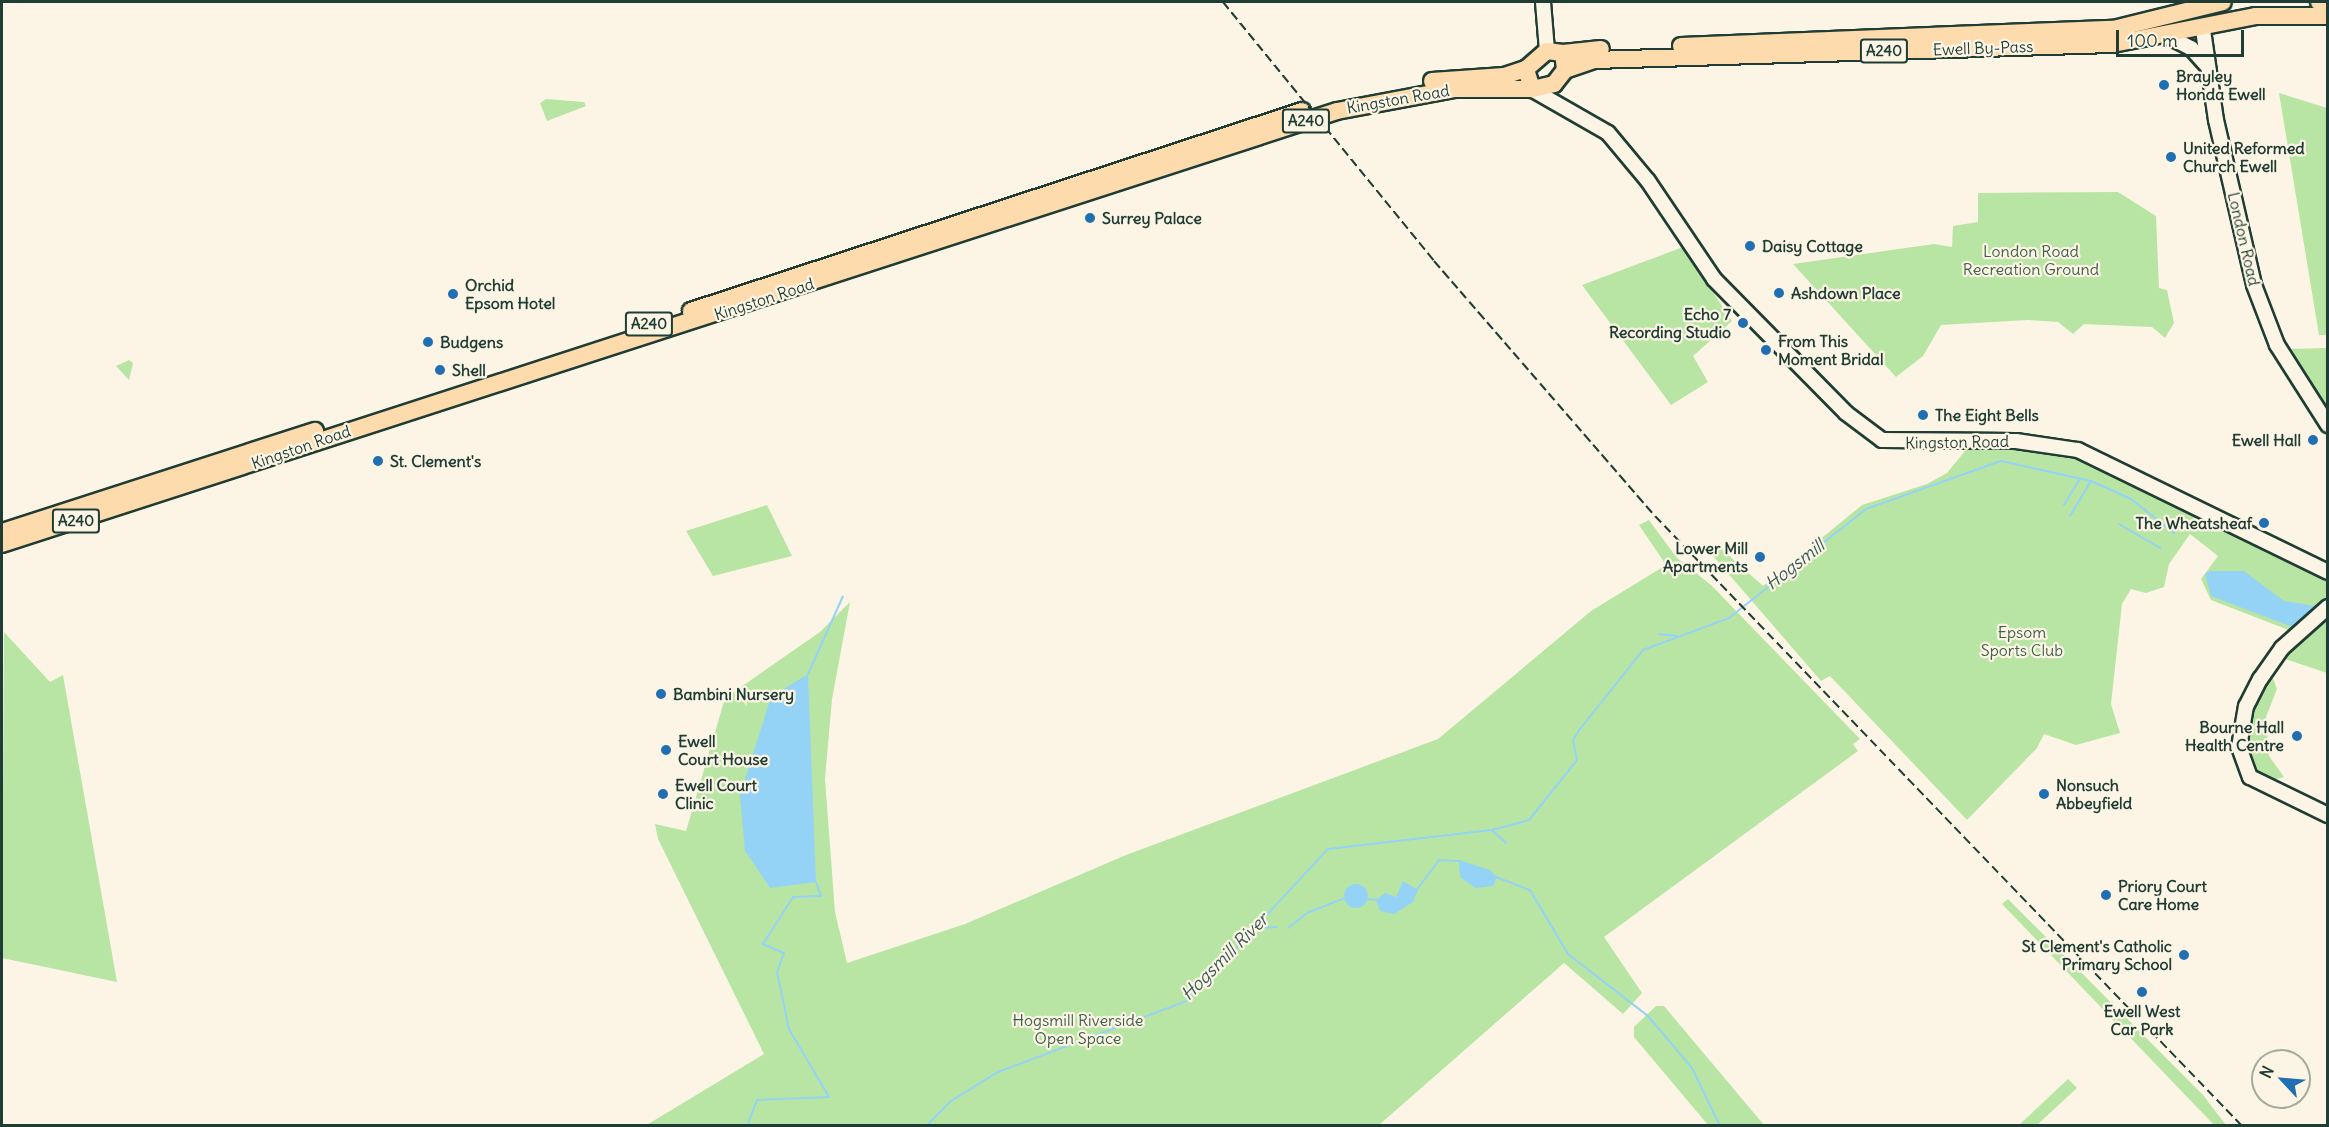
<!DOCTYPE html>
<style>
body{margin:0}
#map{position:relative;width:2329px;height:1127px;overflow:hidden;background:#fcf5e5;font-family:Delius,sans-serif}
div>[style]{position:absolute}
.green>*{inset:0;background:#b8e5a3}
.water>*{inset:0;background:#95d3f6}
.round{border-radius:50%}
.stream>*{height:2px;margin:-1px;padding:0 1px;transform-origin:1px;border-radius:1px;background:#95d3f6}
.roads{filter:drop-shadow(2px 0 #1f3d34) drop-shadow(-2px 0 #1f3d34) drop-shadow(0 2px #1f3d34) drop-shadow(0 -2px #1f3d34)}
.secondary>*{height:14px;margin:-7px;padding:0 7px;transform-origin:7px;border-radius:7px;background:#fcf5e5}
.highway>*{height:16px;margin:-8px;padding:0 8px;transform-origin:8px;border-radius:8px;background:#fedbac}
.rail>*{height:2px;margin-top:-1px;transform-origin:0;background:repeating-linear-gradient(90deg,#1f3d34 0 9px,transparent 0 13.5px)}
.dots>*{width:16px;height:16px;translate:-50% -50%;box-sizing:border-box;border:3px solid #fcf5e5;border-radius:50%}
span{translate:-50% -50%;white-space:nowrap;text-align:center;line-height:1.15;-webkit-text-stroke:4.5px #fcf5e5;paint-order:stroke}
.shield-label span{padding:2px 4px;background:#fcf5e5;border:2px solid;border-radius:4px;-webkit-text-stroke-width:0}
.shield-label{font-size:15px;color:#1f3d34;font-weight:700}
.street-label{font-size:16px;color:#1f3d34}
.poi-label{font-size:16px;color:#1f3d34;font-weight:700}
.left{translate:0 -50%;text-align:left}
.right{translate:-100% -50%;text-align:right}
.park-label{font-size:16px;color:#3e5f4a}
.water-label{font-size:18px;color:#375b5b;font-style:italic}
.frame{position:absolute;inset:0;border:3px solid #1f3d34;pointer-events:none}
.north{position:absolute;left:2251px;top:1049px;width:60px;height:60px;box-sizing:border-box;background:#fcf5e5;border:2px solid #a4ab9e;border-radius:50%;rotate:296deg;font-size:16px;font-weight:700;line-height:24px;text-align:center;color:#1f3d34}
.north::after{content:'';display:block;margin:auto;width:21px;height:27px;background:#1f6fb2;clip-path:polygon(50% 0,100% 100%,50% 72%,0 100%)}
.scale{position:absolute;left:2116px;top:30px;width:128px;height:27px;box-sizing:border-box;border:3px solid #1f3d34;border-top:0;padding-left:8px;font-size:18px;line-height:21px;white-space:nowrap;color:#1f3d34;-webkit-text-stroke:4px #fcf5e5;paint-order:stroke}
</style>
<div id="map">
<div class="green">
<i style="clip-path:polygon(2279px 93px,2327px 108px,2327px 335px,2319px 335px)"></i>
<i style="clip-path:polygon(546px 99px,584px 102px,586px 106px,547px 121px,540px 103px)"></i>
<i style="clip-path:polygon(2118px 192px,2156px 216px,2159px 288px,2167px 290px,2174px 323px,2165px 338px,2152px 327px,2084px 324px,2073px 334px,2058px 322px,2028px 320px,1941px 325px,1923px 356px,1896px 377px,1793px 264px,1934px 244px,1952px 247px,1953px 226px,1978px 222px,1978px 193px)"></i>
<i style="clip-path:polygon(1683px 247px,1732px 321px,1693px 356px,1708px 382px,1671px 405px,1582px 285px)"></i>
<i style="clip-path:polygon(2327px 348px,2327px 410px,2288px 349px)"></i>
<i style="clip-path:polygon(129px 360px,133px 363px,129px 380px,116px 366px)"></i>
<i style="clip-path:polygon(1970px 445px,2053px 449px,2202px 513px,2327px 579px,2327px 599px,2291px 631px,2211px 600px,2201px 579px,2218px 556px,2190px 534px,2169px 564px,2164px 587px,2146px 593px,2131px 589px,2122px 604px,2111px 704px,2120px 733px,2076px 745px,2044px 734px,2037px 748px,1967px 820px,1830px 676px,1821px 681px,1707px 549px,1716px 544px,1763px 586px,1862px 505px,1927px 484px,1947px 473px)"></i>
<i style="clip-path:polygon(767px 505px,792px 556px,713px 576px,686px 531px)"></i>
<i style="clip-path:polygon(1649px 520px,1677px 558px,1711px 585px,1860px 739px,1853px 744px,1858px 751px,1604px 937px,1642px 993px,1623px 1014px,1564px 963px,1379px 1125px,645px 1126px,764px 1054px,658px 839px,655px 824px,686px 831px,725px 698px,820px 632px,850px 602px,832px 699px,825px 779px,835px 912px,847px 963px,965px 924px,1126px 855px,1438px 739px,1591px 611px,1666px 565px,1639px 525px)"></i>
<i style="clip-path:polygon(2327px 620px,2327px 673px,2282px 658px,2320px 621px)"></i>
<i style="clip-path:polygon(4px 632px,50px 682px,63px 675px,117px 982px,2px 958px)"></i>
<i style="clip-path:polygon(2271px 673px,2277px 689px,2266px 717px,2269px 756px,2284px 777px,2270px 781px,2258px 776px,2243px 752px,2245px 720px)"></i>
<i style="clip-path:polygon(2008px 899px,2203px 1095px,2226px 1125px,2214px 1125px,2002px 904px)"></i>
<i style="clip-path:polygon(1656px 1006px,1664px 1006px,1764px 1125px,1708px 1125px,1634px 1037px,1634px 1027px)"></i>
<i style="clip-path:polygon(2068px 1079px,2077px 1088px,2037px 1125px,2019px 1125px)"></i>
</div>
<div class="water">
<i style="clip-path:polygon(2210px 571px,2244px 571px,2284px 601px,2320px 607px,2295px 628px,2211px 596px,2205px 574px)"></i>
<i style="clip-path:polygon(808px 674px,816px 882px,770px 888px,745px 851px,740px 795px,771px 697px)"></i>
<i style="clip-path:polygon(1459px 860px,1490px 870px,1497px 877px,1493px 886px,1475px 888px,1460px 877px)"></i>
<i style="clip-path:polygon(1403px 881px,1418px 890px,1413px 902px,1394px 914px,1380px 911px,1376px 900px,1385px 893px,1396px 897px)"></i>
<i class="round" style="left:1344px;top:884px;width:24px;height:24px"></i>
</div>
<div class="stream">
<i style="left:2064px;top:505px;width:31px;rotate:-59deg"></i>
<i style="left:2070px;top:516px;width:41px;rotate:-59deg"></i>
<i style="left:2119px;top:524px;width:48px;rotate:30.3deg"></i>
<i style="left:1659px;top:634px;width:18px;rotate:6deg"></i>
<i style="left:808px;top:674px;width:85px;rotate:-65.8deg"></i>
<i style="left:1492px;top:830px;width:19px;rotate:43deg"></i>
<i style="left:1496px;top:877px;width:36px;rotate:21deg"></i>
<i style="left:1530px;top:890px;width:74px;rotate:59.3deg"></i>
<i style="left:1568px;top:954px;width:101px;rotate:37.8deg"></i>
<i style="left:1648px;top:1016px;width:68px;rotate:49.8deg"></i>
<i style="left:1692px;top:1068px;width:64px;rotate:64.2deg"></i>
<i style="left:1415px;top:892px;width:40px;rotate:-53deg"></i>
<i style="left:1439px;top:860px;width:22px;rotate:3deg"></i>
<i style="left:1365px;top:899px;width:13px;rotate:4deg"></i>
<i style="left:1259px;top:928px;width:18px;rotate:-3deg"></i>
<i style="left:1288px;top:928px;width:24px;rotate:-38deg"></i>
<i style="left:1307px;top:913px;width:41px;rotate:-21.5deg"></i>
<i style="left:747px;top:1126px;width:28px;rotate:-69deg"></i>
<i style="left:757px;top:1100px;width:72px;rotate:-2.4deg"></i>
<i style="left:829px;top:1097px;width:79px;rotate:-120.5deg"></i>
<i style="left:789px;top:1029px;width:58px;rotate:-101.9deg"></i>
<i style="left:777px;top:972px;width:20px;rotate:-70deg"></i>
<i style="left:784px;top:953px;width:23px;rotate:-157deg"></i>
<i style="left:763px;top:944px;width:56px;rotate:-57.4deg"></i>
<i style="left:793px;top:897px;width:28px;rotate:-2deg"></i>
<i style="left:821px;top:896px;width:15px;rotate:-110deg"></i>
<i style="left:926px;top:1126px;width:35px;rotate:-45deg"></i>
<i style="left:951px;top:1101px;width:55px;rotate:-31.7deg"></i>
<i style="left:998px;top:1072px;width:202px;rotate:-20.6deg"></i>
<i style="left:1187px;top:1001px;width:207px;rotate:-47.2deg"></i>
<i style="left:1328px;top:849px;width:165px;rotate:-6.6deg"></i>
<i style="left:1492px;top:830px;width:38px;rotate:-15deg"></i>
<i style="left:1529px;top:820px;width:77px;rotate:-51.3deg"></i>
<i style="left:1577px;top:760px;width:20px;rotate:-101deg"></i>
<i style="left:1573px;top:740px;width:13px;rotate:-58deg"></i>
<i style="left:1580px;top:729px;width:101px;rotate:-51.4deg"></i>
<i style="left:1643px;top:650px;width:92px;rotate:-20.4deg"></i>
<i style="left:1729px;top:618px;width:175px;rotate:-38.5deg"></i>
<i style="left:1866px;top:509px;width:143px;rotate:-19.6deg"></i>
<i style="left:2001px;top:461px;width:92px;rotate:12.5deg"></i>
<i style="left:2091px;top:481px;width:44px;rotate:24.2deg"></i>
<i style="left:2131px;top:499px;width:55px;rotate:38.3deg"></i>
</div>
<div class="roads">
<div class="secondary">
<i style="left:1543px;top:2px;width:49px;rotate:85.3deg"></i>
<i style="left:2203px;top:30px;width:91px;rotate:81.8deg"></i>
<i style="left:2216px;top:120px;width:169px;rotate:77deg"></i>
<i style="left:2254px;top:285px;width:64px;rotate:69deg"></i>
<i style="left:2277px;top:345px;width:95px;rotate:57.5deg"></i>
<i style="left:2169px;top:37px;width:25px;rotate:27deg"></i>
<i style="left:2191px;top:48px;width:25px;rotate:48deg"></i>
<i style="left:1533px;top:90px;width:86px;rotate:29.8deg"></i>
<i style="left:1608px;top:133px;width:62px;rotate:50.2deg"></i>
<i style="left:1648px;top:181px;width:118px;rotate:56deg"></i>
<i style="left:1714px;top:279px;width:188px;rotate:45.4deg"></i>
<i style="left:1846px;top:413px;width:45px;rotate:36.9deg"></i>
<i style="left:1882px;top:440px;width:134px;rotate:0.4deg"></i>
<i style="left:2016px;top:441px;width:63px;rotate:8.3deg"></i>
<i style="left:2078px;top:450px;width:278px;rotate:26deg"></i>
<i style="left:2328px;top:607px;width:62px;rotate:138.3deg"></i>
<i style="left:2282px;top:648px;width:38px;rotate:125deg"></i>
<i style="left:2260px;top:679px;width:30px;rotate:117deg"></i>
<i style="left:2246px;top:706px;width:42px;rotate:99.7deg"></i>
<i style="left:2239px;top:747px;width:32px;rotate:70deg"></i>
<i style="left:2250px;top:777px;width:87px;rotate:26deg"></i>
</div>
<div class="highway">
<i style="left:2319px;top:2px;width:9px;rotate:13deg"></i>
<i style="left:1681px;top:46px;width:432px;rotate:-2.3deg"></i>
<i style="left:2113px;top:29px;width:113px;rotate:-13.8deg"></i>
<i style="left:1547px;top:51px;width:16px;rotate:7deg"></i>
<i style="left:1563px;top:53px;width:17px;rotate:83deg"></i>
<i style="left:1565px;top:70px;width:18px;rotate:128deg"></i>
<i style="left:1554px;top:84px;width:23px;rotate:167deg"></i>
<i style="left:1532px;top:89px;width:21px;rotate:-107deg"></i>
<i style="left:1526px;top:69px;width:28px;rotate:-41deg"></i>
<i style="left:1563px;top:53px;width:38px;rotate:-6deg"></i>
<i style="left:1565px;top:70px;width:31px;rotate:-19deg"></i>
<i style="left:1594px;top:60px;width:519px;rotate:-1.77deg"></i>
<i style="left:2113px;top:44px;width:146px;rotate:-11.1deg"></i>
<i style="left:2256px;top:16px;width:72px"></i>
<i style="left:1432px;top:81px;width:72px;rotate:-4deg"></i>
<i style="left:1504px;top:76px;width:23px;rotate:-18deg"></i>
<i style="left:691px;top:311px;width:643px;rotate:-18.12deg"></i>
<i style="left:2px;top:532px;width:329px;rotate:-17.9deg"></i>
<i style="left:2px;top:544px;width:1403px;rotate:-17.97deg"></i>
<i style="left:1337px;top:111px;width:120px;rotate:-10.6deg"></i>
<i style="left:1455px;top:89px;width:77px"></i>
</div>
</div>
<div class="rail">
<i style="left:1223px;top:2px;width:334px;rotate:50.8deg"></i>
<i style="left:1434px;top:261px;width:337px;rotate:49.1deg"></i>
<i style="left:1655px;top:516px;width:847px;rotate:46.1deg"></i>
</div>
<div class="dots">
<i style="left:2164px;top:85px;background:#1f6fb2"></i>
<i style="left:2171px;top:157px;background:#1f6fb2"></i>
<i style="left:1090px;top:218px;background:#1f6fb2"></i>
<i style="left:1750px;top:246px;background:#1f6fb2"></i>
<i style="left:1779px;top:293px;background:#1f6fb2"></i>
<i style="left:453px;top:294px;background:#1f6fb2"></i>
<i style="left:1743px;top:323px;background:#1f6fb2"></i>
<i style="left:428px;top:342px;background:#1f6fb2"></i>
<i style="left:1766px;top:350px;background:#1f6fb2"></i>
<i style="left:440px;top:370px;background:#1f6fb2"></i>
<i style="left:1923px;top:415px;background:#1f6fb2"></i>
<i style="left:2313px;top:440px;background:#1f6fb2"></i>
<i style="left:378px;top:461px;background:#1f6fb2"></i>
<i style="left:2264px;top:523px;background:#1f6fb2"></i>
<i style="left:1760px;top:557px;background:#1f6fb2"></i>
<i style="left:661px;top:694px;background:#1f6fb2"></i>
<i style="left:2297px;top:736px;background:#1f6fb2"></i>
<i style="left:666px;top:750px;background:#1f6fb2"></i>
<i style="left:663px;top:794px;background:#1f6fb2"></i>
<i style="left:2044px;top:794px;background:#1f6fb2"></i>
<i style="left:2106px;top:895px;background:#1f6fb2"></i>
<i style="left:2184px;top:955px;background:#1f6fb2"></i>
<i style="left:2142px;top:992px;background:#1f6fb2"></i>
</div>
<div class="shield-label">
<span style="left:1884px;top:51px">A240</span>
<span style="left:1306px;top:121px">A240</span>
<span style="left:649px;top:324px">A240</span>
<span style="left:76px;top:521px">A240</span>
</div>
<div class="street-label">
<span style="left:1983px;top:48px;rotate:-2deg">Ewell By-Pass</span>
<span style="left:1398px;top:99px;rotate:-10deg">Kingston Road</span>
<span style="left:2244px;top:239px;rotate:77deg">London Road</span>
<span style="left:764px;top:299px;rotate:-18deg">Kingston Road</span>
<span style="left:1957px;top:442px;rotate:-1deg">Kingston Road</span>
<span style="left:301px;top:447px;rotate:-19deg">Kingston Road</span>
</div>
<div class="poi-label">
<span class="left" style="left:2176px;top:85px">Brayley<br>Honda Ewell</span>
<span class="left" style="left:2183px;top:157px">United Reformed<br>Church Ewell</span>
<span class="left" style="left:1102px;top:218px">Surrey Palace</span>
<span class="left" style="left:1762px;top:246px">Daisy Cottage</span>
<span class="left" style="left:465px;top:294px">Orchid<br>Epsom Hotel</span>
<span class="left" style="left:1791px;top:293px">Ashdown Place</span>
<span class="right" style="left:1731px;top:323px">Echo 7<br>Recording Studio</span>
<span class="left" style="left:1778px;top:350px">From This<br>Moment Bridal</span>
<span class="left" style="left:440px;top:342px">Budgens</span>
<span class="left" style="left:452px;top:370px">Shell</span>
<span class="left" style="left:1935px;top:415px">The Eight Bells</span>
<span class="right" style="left:2301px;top:440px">Ewell Hall</span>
<span class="left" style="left:390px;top:461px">St. Clement's</span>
<span class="right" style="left:2252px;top:523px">The Wheatsheaf</span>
<span class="right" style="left:1748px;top:557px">Lower Mill<br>Apartments</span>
<span class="left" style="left:673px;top:694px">Bambini Nursery</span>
<span class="right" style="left:2284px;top:736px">Bourne Hall<br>Health Centre</span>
<span class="left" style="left:678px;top:750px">Ewell<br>Court House</span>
<span class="left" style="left:675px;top:794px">Ewell Court<br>Clinic</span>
<span class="left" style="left:2056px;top:794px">Nonsuch<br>Abbeyfield</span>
<span class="left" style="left:2118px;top:895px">Priory Court<br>Care Home</span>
<span class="right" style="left:2172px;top:955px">St Clement's Catholic<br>Primary School</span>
<span style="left:2142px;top:1020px">Ewell West<br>Car Park</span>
</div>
<div class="park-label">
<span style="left:2031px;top:260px">London Road<br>Recreation Ground</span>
<span style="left:2022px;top:641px">Epsom<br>Sports Club</span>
<span style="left:1078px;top:1029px">Hogsmill Riverside<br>Open Space</span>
</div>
<div class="water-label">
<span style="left:1795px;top:565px;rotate:-38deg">Hogsmill</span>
<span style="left:1225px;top:957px;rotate:-45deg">Hogsmill River</span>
</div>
<div class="frame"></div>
<div class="north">N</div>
<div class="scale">100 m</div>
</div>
